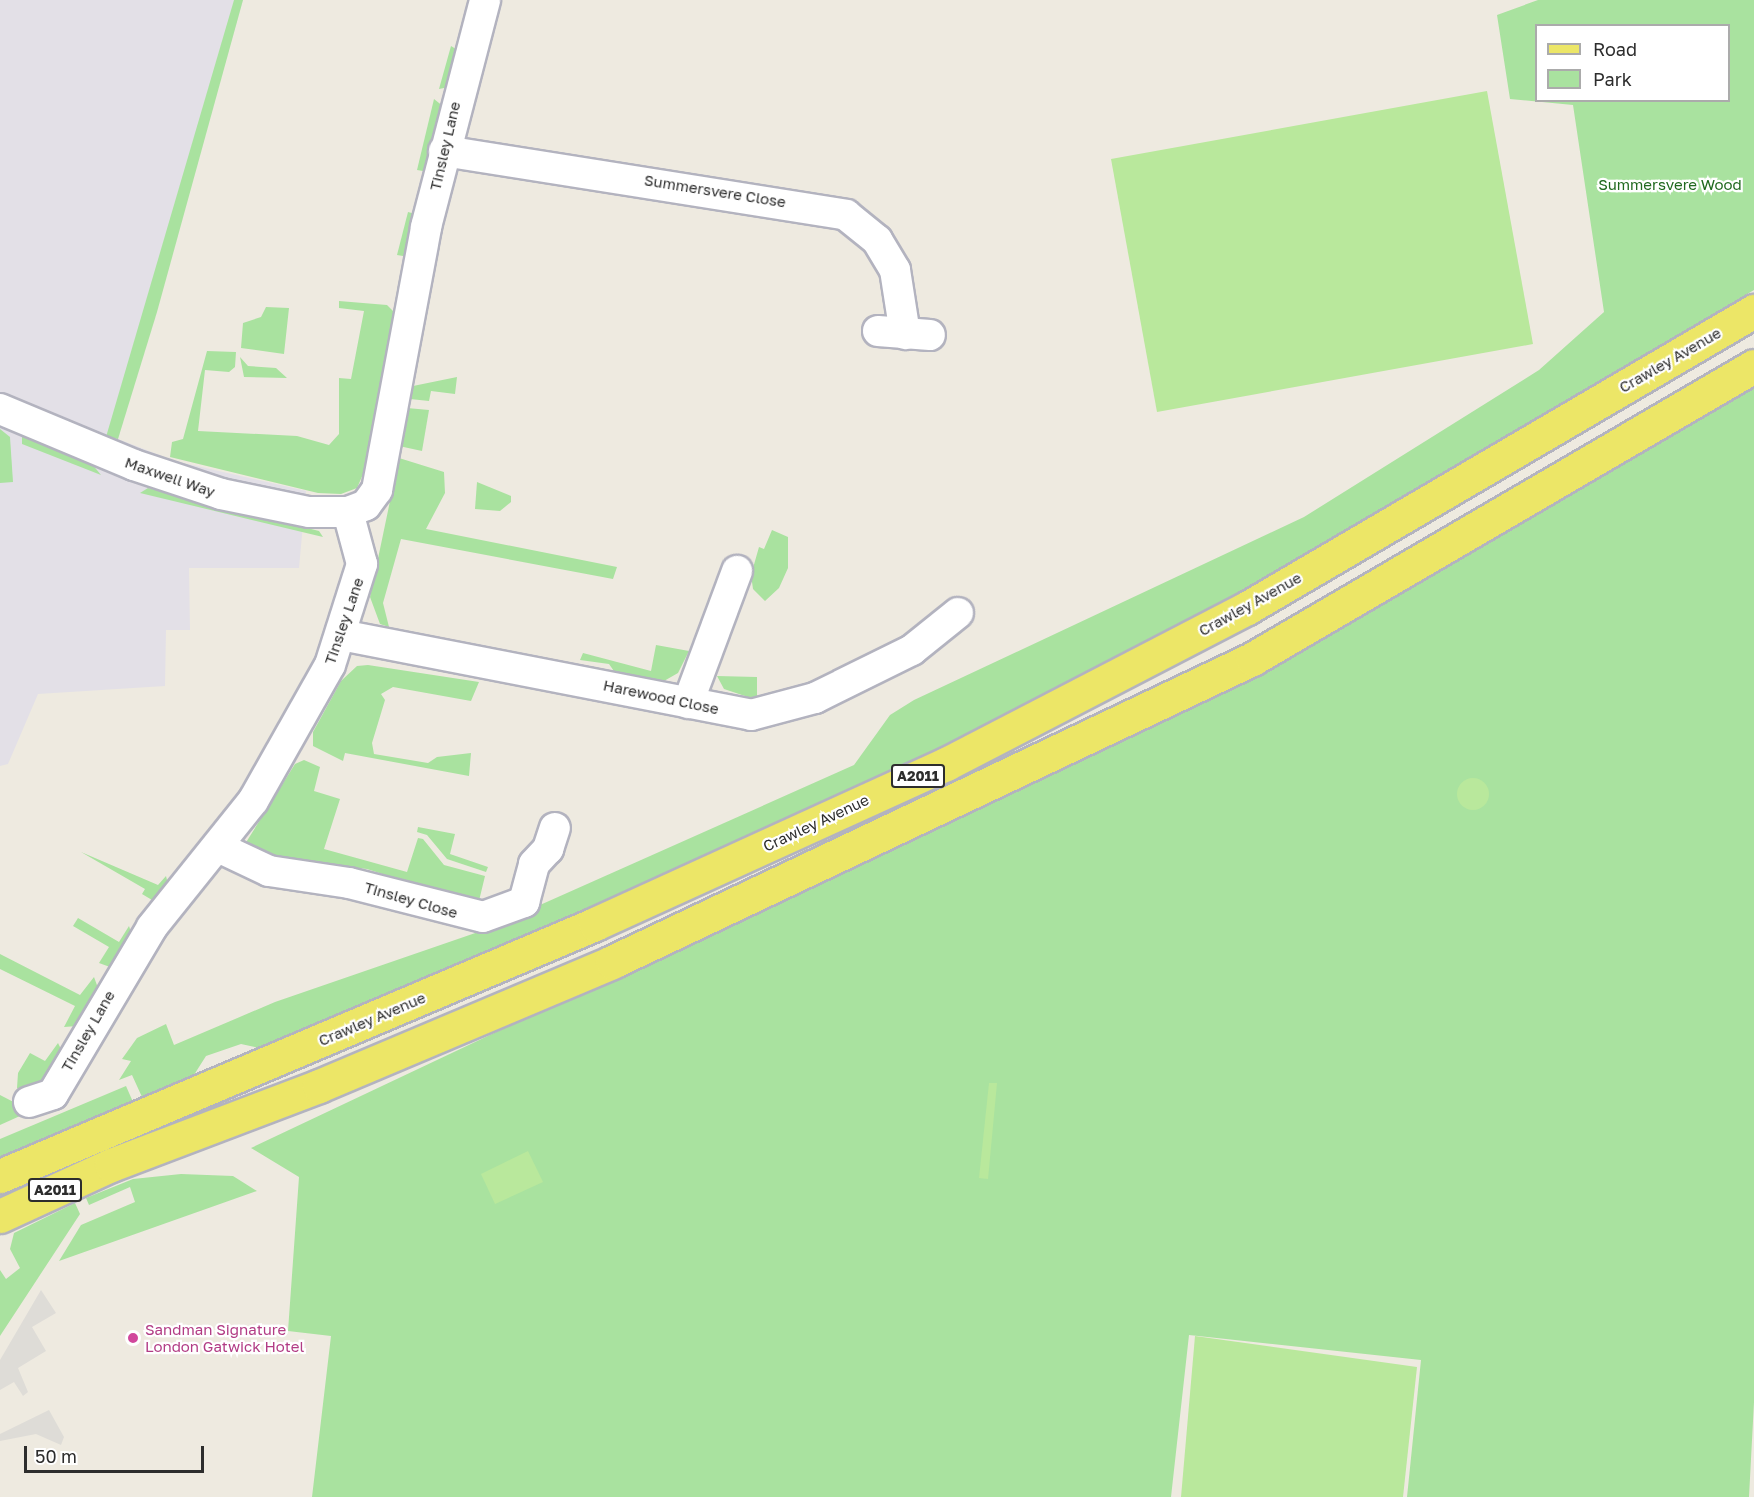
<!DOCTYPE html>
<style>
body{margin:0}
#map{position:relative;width:1754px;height:1497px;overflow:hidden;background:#eeeae0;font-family:"Golos Text",sans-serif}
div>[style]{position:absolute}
.industrial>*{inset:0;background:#e3e0e7}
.green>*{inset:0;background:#a9e29f}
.pitch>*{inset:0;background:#b9e89c}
.round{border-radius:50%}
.plaza>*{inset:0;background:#dedcd7}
.roads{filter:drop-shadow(2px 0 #b3b3bf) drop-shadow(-2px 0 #b3b3bf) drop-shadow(0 2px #b3b3bf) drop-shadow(0 -2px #b3b3bf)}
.minor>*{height:30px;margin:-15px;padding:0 15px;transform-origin:15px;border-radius:15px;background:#fff}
.major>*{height:33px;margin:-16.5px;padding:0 16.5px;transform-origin:16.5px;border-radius:16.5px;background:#ece667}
.dots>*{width:16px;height:16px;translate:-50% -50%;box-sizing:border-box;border:3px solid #fff;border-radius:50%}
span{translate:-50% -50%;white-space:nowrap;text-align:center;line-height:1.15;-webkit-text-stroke:4.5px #fff;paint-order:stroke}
.shield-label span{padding:2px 4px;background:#fff;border:2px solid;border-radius:4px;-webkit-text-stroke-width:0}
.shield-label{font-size:14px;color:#2d2d2d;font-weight:700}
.street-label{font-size:15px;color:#2d2d2d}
.park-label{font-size:15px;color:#20691e}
.hotel-label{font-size:15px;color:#b23c85}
.left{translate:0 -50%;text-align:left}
.legend{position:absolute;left:1535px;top:24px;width:195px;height:78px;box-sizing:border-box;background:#fff;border:2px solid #ababab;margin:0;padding:8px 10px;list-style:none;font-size:18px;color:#2d2d2d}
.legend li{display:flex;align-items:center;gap:12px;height:30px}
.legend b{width:30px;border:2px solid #ababab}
.scale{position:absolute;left:24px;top:1446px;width:180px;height:27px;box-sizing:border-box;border:3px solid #2d2d2d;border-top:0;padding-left:8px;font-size:18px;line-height:21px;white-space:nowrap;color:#2d2d2d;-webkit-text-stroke:4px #fff;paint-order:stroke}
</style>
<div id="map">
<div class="industrial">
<i style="clip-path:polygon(0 0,243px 0,118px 439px,175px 461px,306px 491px,299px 568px,189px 568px,190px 630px,166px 630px,165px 686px,38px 694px,8px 764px,0 766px)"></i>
</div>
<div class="green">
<i style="clip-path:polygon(234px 0,243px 0,157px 312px,118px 439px,106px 437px)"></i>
<i style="clip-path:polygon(evenodd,1538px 0,1754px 0,1754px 290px,1226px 601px,978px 732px,597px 907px,259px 1048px,241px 1044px,206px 1056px,192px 1078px,142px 1097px,132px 1075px,119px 1080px,131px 1061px,122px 1059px,137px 1038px,166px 1024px,174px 1045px,275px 1002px,484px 930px,854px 765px,890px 715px,914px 700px,1304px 517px,1539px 370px,1604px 312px,1573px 105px,1510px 99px,1497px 15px,1538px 0,1536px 26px,1728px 26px,1728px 100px,1536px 100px,1536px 26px)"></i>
<i style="clip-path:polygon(451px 46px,459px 51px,449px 87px,439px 89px)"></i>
<i style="clip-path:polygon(434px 99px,444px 107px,429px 172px,417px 170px)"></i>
<i style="clip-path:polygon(408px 212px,419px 215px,409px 257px,397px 255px)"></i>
<i style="clip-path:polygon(339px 301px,387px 305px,395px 313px,367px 465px,357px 488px,341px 494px,318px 493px,170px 457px,172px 442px,183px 439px,207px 351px,236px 352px,235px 367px,229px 372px,205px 370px,198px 431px,297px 436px,329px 445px,339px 434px,339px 378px,351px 379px,364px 311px,339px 308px)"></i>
<i style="clip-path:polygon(266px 307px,289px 308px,284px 354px,241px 348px,243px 323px,261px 317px)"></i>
<i style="clip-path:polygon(240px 357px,248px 366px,276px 368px,287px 378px,244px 377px)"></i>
<i style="clip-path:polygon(457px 377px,455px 394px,431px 391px,429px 401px,410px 399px,413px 386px)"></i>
<i style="clip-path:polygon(1754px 383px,1754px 1402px,1749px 1497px,1407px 1497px,1421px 1360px,1189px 1335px,1171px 1497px,312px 1497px,331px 1336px,288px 1331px,299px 1177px,251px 1148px,972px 807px)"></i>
<i style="clip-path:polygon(407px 408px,429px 410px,422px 451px,399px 446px)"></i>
<i style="clip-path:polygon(0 429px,10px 437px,13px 482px,0 483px)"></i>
<i style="clip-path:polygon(22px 432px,92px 464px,101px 475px,22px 444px)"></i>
<i style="clip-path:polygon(399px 458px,444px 472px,445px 493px,426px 529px,617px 567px,613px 579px,401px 539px,383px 603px,389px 627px,380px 624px,370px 597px)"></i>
<i style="clip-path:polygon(477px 482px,511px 496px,511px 502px,500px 511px,475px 509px)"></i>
<i style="clip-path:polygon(148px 488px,319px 531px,323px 537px,140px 493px)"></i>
<i style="clip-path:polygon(772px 530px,788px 537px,788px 568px,779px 588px,765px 601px,753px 589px,751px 575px,759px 547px,764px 549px)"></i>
<i style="clip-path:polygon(656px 645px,689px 651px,678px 673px,664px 681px,616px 674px,609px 664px,580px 660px,583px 653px,651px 671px)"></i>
<i style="clip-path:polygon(368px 665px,479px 682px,471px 701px,393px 687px,381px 694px,385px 700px,372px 743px,374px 754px,428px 763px,437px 757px,471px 753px,469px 776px,345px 753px,343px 761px,313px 746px,313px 732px,341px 681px,357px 666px)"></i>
<i style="clip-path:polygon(717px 676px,757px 677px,757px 700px,724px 689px)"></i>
<i style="clip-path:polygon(304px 760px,320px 767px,314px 791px,340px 799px,324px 849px,407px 872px,418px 838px,423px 839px,444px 865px,485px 876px,478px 905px,367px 869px,274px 858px,245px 844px,295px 764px)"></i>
<i style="clip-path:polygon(418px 827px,455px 834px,450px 854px,488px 867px,486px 872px,447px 859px,427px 835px,417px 832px)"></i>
<i style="clip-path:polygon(81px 852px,158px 885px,166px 876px,169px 888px,146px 908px,152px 900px,142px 894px,145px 889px)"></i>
<i style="clip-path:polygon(78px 918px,119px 942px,129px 926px,132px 935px,110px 967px,99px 963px,109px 947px,73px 926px)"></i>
<i style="clip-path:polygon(0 954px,80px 995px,94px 977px,98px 988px,77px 1026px,64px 1027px,75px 1006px,0 969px)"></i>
<i style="clip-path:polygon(58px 1043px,63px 1053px,46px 1088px,25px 1093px,17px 1088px,18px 1073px,30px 1053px,45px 1061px)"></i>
<i style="clip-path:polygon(126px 1086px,133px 1102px,0 1159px,0 1139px)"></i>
<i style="clip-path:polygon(0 1095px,31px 1111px,0 1125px)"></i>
<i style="clip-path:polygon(56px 1172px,56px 1175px,0 1199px,0 1190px)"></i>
<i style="clip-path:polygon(181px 1174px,233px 1176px,257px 1191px,59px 1261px,81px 1225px,135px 1202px,130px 1187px,89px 1205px,86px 1198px,133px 1179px)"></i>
<i style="clip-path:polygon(75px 1203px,80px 1214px,0 1336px,0 1270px,6px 1279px,20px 1268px,10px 1249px,14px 1233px)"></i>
</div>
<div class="pitch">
<i style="clip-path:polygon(1487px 91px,1533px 344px,1157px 412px,1111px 159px)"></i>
<i class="round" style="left:1457px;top:778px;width:32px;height:32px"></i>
<i style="clip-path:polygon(989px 1083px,997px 1083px,988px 1179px,979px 1178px)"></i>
<i style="clip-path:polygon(528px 1151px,543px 1182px,495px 1204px,481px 1174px)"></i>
<i style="clip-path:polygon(1195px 1336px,1417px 1367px,1403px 1497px,1181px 1497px)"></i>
</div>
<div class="plaza">
<i style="clip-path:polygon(41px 1290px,56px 1313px,32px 1327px,46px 1351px,18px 1368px,28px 1392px,23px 1396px,14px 1382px,0 1390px,0 1360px)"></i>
<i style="clip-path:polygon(49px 1410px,64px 1437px,61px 1445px,36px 1434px,0 1441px,0 1434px)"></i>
</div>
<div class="roads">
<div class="minor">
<i style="left:444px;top:151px;width:407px;rotate:9deg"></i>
<i style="left:846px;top:215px;width:40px;rotate:39deg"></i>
<i style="left:877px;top:240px;width:35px;rotate:59deg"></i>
<i style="left:895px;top:270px;width:65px;rotate:81.1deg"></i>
<i style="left:878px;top:331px;width:52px;rotate:4.4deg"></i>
<i style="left:0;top:409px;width:145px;rotate:22.7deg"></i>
<i style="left:134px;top:465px;width:92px;rotate:18.4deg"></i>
<i style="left:221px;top:494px;width:90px;rotate:11.6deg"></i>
<i style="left:309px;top:512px;width:39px"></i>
<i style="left:341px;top:635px;width:418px;rotate:11deg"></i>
<i style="left:751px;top:715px;width:66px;rotate:-14.9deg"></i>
<i style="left:815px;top:698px;width:108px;rotate:-26.3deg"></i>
<i style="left:912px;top:650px;width:59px;rotate:-38.8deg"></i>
<i style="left:688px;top:703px;width:141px;rotate:-69.6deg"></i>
<i style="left:218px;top:847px;width:56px;rotate:25.2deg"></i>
<i style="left:269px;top:871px;width:81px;rotate:8.5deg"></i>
<i style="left:349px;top:883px;width:138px;rotate:14.2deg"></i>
<i style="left:483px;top:917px;width:44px;rotate:-20.1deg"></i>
<i style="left:524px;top:902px;width:39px;rotate:-75deg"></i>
<i style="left:534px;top:864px;width:21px;rotate:-47deg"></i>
<i style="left:548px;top:849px;width:22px;rotate:-72deg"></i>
<i style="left:29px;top:1102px;width:25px;rotate:-18deg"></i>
<i style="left:53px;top:1094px;width:194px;rotate:-59.3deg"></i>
<i style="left:152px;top:927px;width:161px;rotate:-51.3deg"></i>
<i style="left:253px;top:801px;width:156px;rotate:-60.5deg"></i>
<i style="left:330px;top:665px;width:106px;rotate:-72.4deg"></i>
<i style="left:362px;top:564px;width:54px;rotate:-105.1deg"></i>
<i style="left:348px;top:512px;width:19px;rotate:-21deg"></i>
<i style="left:366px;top:505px;width:19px;rotate:-54deg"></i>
<i style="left:377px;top:490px;width:268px;rotate:-79.4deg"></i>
<i style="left:426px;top:227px;width:235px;rotate:-75.4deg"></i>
</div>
<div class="major">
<i style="left:0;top:1176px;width:646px;rotate:-22.95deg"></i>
<i style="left:595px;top:924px;width:386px;rotate:-24.5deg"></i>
<i style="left:946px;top:764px;width:339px;rotate:-27.4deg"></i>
<i style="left:1247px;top:608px;width:588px;rotate:-30.36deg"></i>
<i style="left:0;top:1216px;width:122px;rotate:-24.7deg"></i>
<i style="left:111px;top:1165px;width:222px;rotate:-20.8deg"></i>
<i style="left:319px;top:1086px;width:318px;rotate:-22.9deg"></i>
<i style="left:612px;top:962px;width:708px;rotate:-25.33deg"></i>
<i style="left:1252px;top:659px;width:581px;rotate:-30.27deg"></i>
</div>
</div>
<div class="dots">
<i style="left:133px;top:1338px;background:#d1479c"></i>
</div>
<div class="shield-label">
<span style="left:918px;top:776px">A2011</span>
<span style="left:55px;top:1190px">A2011</span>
</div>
<div class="street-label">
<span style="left:445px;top:146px;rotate:-77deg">Tinsley Lane</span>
<span style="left:715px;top:191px;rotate:9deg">Summersvere Close</span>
<span style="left:1670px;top:360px;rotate:-30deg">Crawley Avenue</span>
<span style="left:170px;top:477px;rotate:19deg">Maxwell Way</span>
<span style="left:1250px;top:604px;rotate:-29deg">Crawley Avenue</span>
<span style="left:344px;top:621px;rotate:-71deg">Tinsley Lane</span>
<span style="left:661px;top:697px;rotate:12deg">Harewood Close</span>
<span style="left:816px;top:823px;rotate:-25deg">Crawley Avenue</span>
<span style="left:411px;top:900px;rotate:16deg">Tinsley Close</span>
<span style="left:372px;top:1019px;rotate:-23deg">Crawley Avenue</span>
<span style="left:88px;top:1031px;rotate:-60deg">Tinsley Lane</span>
</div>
<div class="park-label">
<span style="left:1670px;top:185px">Summersvere Wood</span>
</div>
<div class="hotel-label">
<span class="left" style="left:145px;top:1338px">Sandman Signature<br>London Gatwick Hotel</span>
</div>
<ul class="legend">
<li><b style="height:8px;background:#ece667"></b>Road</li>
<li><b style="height:16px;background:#a9e29f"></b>Park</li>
</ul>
<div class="scale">50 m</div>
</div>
